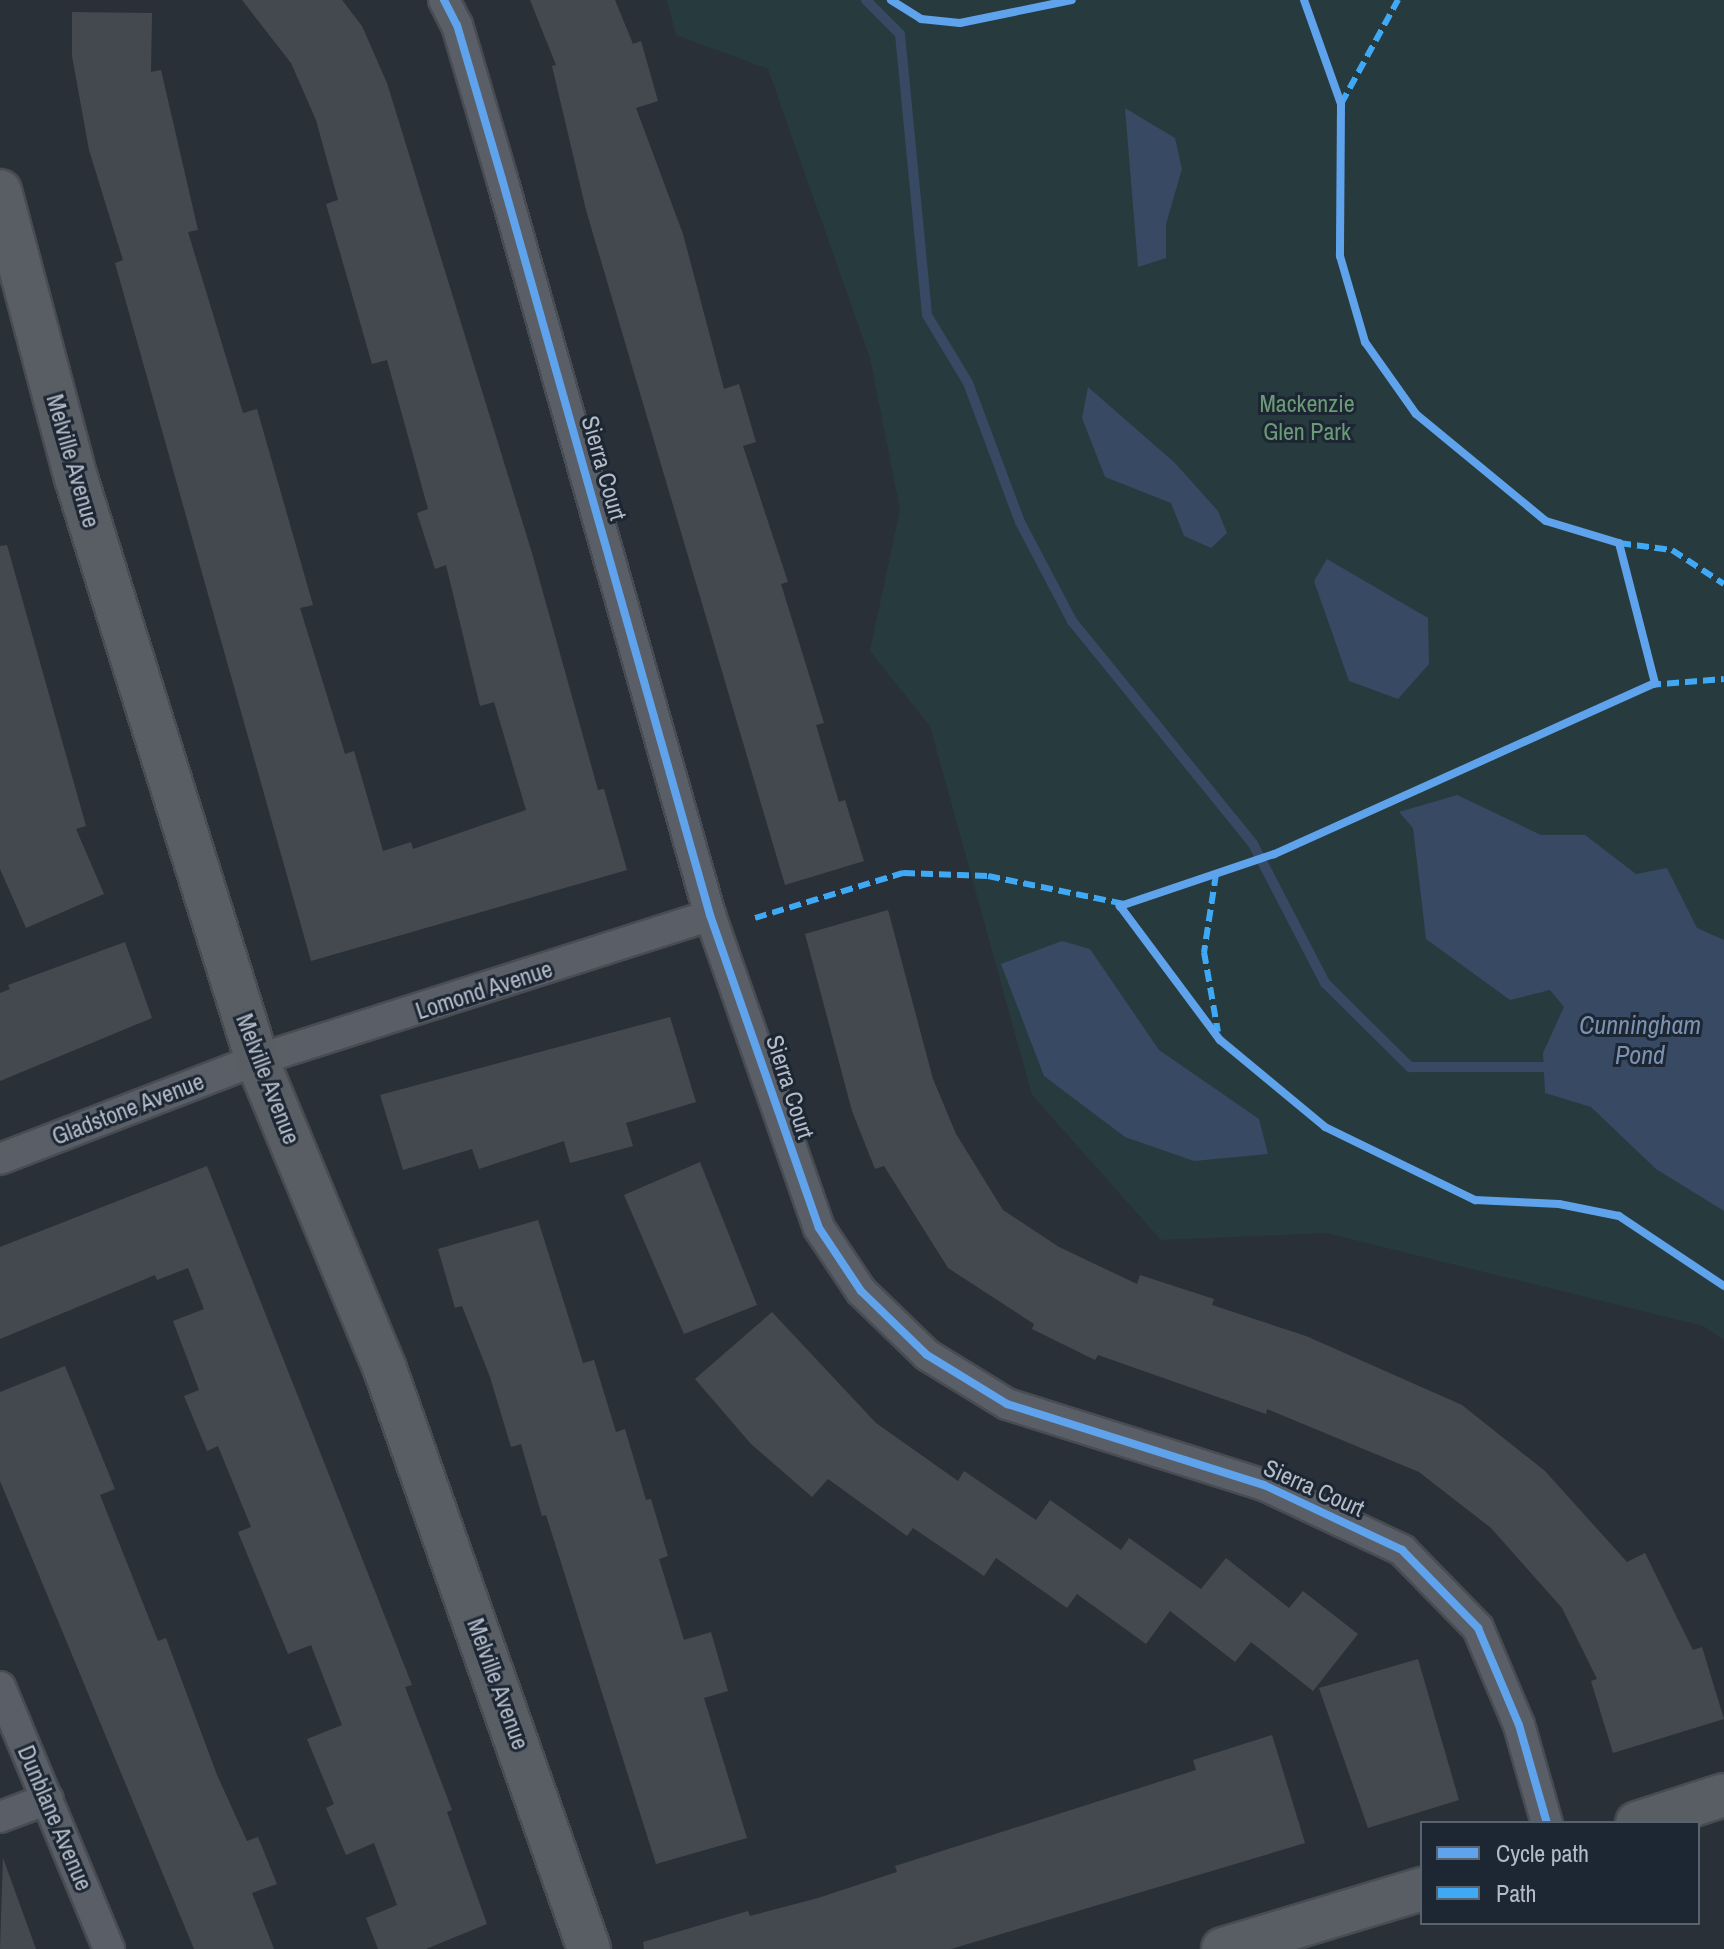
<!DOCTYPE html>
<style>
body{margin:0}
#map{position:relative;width:1724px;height:1949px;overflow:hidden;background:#2a3038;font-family:"Archivo Narrow",sans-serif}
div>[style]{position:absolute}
.green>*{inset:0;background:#273a3e}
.water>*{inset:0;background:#384963}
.stream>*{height:10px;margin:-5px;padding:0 5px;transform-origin:5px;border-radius:5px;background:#384963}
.building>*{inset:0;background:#444950}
.roads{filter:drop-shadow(2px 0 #484c53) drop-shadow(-2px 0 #484c53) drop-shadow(0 2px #484c53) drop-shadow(0 -2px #484c53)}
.street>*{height:30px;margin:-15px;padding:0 15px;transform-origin:15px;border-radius:15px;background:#5a5e66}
.secondary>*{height:42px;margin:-21px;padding:0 21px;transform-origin:21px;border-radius:21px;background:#595d64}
.quiet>*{height:6px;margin-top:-3px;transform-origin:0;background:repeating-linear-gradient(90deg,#3fa9f5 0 12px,transparent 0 18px)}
.cycleway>*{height:8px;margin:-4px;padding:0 4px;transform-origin:4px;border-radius:4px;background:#60a3ed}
span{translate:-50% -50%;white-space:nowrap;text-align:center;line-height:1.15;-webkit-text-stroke:6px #1d2633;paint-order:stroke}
.park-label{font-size:24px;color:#6b9a76}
.street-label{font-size:24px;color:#b4bcc9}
.water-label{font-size:26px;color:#7c92b1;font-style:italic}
.legend{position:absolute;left:1420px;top:1821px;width:280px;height:104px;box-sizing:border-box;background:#1d2633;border:2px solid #59626f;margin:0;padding:10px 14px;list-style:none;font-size:24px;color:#b4bcc9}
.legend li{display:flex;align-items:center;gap:16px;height:40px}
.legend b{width:40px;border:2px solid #59626f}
</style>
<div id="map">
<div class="green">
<i style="clip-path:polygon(667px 0,1724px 0,1724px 1340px,1703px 1326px,1326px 1233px,1161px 1240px,1032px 1095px,930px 726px,870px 651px,900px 509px,870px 358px,768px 69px,676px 35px)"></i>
</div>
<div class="water">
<i style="clip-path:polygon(1125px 108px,1175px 138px,1182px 169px,1166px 224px,1166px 258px,1138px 267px)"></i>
<i style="clip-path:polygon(1088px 387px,1175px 463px,1218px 511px,1227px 533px,1211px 548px,1184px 536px,1171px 503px,1105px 477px,1082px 418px)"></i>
<i style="clip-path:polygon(1327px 559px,1428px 618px,1429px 664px,1398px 699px,1349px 681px,1314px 581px)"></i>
<i style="clip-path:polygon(1457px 795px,1541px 835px,1585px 835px,1636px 874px,1667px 868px,1697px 928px,1724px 940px,1724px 1211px,1656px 1169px,1591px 1107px,1545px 1093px,1543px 1053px,1564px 1007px,1550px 990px,1510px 1000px,1426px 939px,1413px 828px,1399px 812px)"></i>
<i style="clip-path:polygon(1062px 941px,1090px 949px,1159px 1050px,1259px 1119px,1268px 1154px,1194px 1161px,1125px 1137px,1044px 1076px,1001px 964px)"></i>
</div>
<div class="stream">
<i style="left:866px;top:0;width:48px;rotate:45deg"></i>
<i style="left:900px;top:34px;width:282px;rotate:84.5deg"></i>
<i style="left:927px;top:315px;width:79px;rotate:58.9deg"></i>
<i style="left:968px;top:383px;width:148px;rotate:69.5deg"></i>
<i style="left:1020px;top:522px;width:112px;rotate:62.3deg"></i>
<i style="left:1072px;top:621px;width:287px;rotate:50.9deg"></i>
<i style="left:1253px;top:844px;width:157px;rotate:62.6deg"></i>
<i style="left:1325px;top:983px;width:120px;rotate:44.7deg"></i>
<i style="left:1410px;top:1067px;width:145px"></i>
</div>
<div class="building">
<i style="clip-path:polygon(242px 0,342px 0,362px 26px,387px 83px,532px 553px,598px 790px,604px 789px,627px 870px,311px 961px,115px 263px,123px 260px,89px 150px,72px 56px,72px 12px,152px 13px,151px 72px,161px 70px,198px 230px,188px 232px,243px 413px,257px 409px,313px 605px,300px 608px,345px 754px,354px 751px,383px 851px,411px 842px,413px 849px,526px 810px,494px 702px,480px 706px,446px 565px,435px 569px,417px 513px,428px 509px,387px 360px,372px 364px,326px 204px,338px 200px,316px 120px,291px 63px)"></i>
<i style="clip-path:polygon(530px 0,615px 0,633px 44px,641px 41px,658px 101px,636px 108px,683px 234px,724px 389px,739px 384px,756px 442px,743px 446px,788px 582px,781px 584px,824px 723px,816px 725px,839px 802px,845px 800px,864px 861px,785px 885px,586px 210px,552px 66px,556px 65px)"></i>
<i style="clip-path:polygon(7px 545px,86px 826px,76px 829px,104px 894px,26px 928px,0 869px,0 546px)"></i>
<i style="clip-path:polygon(888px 910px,933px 1079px,956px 1134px,1003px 1210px,1059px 1247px,1137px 1284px,1140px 1275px,1214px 1299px,1212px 1305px,1306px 1336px,1462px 1405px,1545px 1471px,1627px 1562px,1645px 1553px,1693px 1650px,1702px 1647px,1724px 1719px,1613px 1753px,1591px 1681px,1597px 1679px,1562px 1608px,1491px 1528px,1419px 1472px,1267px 1409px,1266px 1414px,1098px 1355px,1095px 1360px,1032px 1329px,1034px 1324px,948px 1268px,884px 1166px,875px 1169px,852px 1111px,805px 934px)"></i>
<i style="clip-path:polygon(125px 942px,152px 1018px,0 1081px,0 993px,10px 989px,8px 985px)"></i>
<i style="clip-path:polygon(670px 1017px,696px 1102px,626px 1123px,633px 1146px,570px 1163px,564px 1141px,479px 1169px,472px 1149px,403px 1170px,380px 1095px)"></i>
<i style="clip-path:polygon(700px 1162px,757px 1305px,684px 1334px,624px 1195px)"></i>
<i style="clip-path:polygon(207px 1166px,412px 1685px,405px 1687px,452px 1810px,447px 1812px,487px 1924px,426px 1949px,378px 1949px,366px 1918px,397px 1905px,374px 1843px,346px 1855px,326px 1808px,334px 1804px,307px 1739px,342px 1725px,311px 1645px,288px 1654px,238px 1532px,251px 1527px,218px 1446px,207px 1451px,184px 1396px,199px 1390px,173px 1321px,204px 1309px,188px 1268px,157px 1280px,155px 1275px,0 1339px,0 1247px)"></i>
<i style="clip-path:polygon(538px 1220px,583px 1363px,594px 1360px,616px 1432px,625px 1429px,646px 1500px,651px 1499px,668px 1556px,659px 1559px,684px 1640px,711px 1632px,728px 1691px,704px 1698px,747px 1838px,656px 1864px,546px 1515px,542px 1516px,521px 1444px,511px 1447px,490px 1377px,462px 1306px,455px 1308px,438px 1249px)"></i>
<i style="clip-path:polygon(772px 1312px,876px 1423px,958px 1481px,964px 1471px,1036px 1520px,1050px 1500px,1121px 1550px,1129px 1538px,1201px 1589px,1226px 1558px,1289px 1608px,1303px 1591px,1358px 1634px,1313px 1691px,1251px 1642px,1235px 1662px,1170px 1611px,1146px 1644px,1077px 1594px,1067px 1608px,996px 1558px,984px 1576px,913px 1528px,907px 1536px,828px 1479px,812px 1497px,751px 1444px,695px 1379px)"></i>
<i style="clip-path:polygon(65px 1366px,115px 1489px,100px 1495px,158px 1641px,166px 1638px,217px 1775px,247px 1841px,258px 1837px,277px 1884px,252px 1893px,274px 1949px,194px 1949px,0 1481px,0 1392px)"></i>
<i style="clip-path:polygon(1418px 1659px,1459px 1800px,1368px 1828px,1319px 1688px)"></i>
<i style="clip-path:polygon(1272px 1735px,1305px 1843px,951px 1949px,644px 1949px,643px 1942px,748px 1911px,750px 1916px,818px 1898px,897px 1872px,895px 1866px,1196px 1770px,1193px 1760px)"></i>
<i style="clip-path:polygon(3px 1858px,36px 1949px,0 1949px)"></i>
</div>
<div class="roads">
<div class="street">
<i style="left:444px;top:0;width:28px;rotate:63deg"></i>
<i style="left:457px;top:25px;width:160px;rotate:73.7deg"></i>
<i style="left:502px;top:179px;width:765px;rotate:74.22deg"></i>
<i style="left:710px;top:915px;width:331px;rotate:70.8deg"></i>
<i style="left:819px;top:1228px;width:76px;rotate:56.3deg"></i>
<i style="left:861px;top:1291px;width:92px;rotate:44.1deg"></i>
<i style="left:927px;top:1355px;width:94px;rotate:31.5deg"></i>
<i style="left:1007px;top:1404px;width:269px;rotate:17.5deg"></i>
<i style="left:1264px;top:1485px;width:153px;rotate:25.2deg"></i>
<i style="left:1402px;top:1550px;width:109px;rotate:45.7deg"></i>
<i style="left:1478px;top:1628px;width:105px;rotate:67.1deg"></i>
<i style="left:1519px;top:1725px;width:102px;rotate:74.1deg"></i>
<i style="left:0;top:1159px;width:275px;rotate:-21.1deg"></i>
<i style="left:257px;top:1060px;width:476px;rotate:-17.7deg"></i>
<i style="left:0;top:1687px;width:284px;rotate:67.4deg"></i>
<i style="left:0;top:1817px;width:51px;rotate:-20.6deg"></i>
</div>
<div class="secondary">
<i style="left:0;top:191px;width:297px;rotate:75.2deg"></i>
<i style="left:76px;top:478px;width:609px;rotate:72.72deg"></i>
<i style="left:257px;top:1060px;width:334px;rotate:67.5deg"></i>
<i style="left:385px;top:1369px;width:615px;rotate:70.62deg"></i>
<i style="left:1637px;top:1823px;width:91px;rotate:-17.8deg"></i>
<i style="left:1223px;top:1949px;width:208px;rotate:-16.8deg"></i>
</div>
</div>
<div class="quiet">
<i style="left:1341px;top:104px;width:119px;rotate:-61.3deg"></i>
<i style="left:1619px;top:543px;width:53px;rotate:7.5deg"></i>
<i style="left:1672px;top:550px;width:62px;rotate:33.2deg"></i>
<i style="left:1649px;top:685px;width:75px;rotate:-4.6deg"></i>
<i style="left:1216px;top:874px;width:79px;rotate:98.7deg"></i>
<i style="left:1204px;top:952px;width:81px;rotate:80.1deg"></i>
<i style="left:755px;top:918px;width:155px;rotate:-16.9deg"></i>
<i style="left:903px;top:873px;width:85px;rotate:2deg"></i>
<i style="left:988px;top:876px;width:140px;rotate:11.6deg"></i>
</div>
<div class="cycleway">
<i style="left:444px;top:0;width:28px;rotate:63deg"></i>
<i style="left:457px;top:25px;width:160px;rotate:73.7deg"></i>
<i style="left:502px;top:179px;width:765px;rotate:74.22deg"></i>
<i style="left:710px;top:915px;width:331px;rotate:70.8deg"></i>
<i style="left:819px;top:1228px;width:76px;rotate:56.3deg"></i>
<i style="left:861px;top:1291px;width:92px;rotate:44.1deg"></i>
<i style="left:927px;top:1355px;width:94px;rotate:31.5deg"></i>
<i style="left:1007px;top:1404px;width:269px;rotate:17.5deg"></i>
<i style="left:1264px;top:1485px;width:153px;rotate:25.2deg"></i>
<i style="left:1402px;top:1550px;width:109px;rotate:45.7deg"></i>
<i style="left:1478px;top:1628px;width:105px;rotate:67.1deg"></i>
<i style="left:1519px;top:1725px;width:102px;rotate:74.1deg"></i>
<i style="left:891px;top:0;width:36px;rotate:32deg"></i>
<i style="left:921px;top:19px;width:39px;rotate:6deg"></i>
<i style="left:960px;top:23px;width:114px;rotate:-11.6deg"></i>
<i style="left:1304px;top:0;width:110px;rotate:70.4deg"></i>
<i style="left:1341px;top:104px;width:152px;rotate:90.4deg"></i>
<i style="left:1340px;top:256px;width:90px;rotate:73.8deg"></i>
<i style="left:1365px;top:342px;width:88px;rotate:54.7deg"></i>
<i style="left:1416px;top:414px;width:168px;rotate:39.5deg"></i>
<i style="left:1546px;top:521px;width:76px;rotate:16.8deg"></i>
<i style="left:1619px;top:543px;width:145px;rotate:75.6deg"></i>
<i style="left:1655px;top:683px;width:418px;rotate:155.8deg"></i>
<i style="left:1274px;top:854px;width:163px;rotate:161.3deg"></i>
<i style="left:1120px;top:906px;width:167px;rotate:53.3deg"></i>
<i style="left:1220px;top:1040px;width:136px;rotate:39.6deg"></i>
<i style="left:1325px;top:1127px;width:167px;rotate:26deg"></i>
<i style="left:1475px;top:1200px;width:84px;rotate:2.7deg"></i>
<i style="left:1559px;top:1204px;width:61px;rotate:11.3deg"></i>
<i style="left:1619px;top:1216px;width:126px;rotate:33.7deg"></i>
</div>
<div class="park-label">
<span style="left:1307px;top:418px">Mackenzie<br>Glen Park</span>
</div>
<div class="street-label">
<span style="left:73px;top:461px;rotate:74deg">Melville Avenue</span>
<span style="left:604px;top:468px;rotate:74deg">Sierra Court</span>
<span style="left:484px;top:990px;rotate:-18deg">Lomond Avenue</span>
<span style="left:268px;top:1079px;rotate:69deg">Melville Avenue</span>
<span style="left:790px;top:1087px;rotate:72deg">Sierra Court</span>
<span style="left:128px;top:1109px;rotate:-21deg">Gladstone Avenue</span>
<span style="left:1314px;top:1488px;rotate:24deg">Sierra Court</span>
<span style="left:498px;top:1684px;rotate:70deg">Melville Avenue</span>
<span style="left:55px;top:1818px;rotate:67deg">Dunblane Avenue</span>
</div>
<div class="water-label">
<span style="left:1640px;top:1040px">Cunningham<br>Pond</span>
</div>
<ul class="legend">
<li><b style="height:10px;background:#60a3ed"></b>Cycle path</li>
<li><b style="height:10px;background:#3fa9f5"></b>Path</li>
</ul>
</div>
